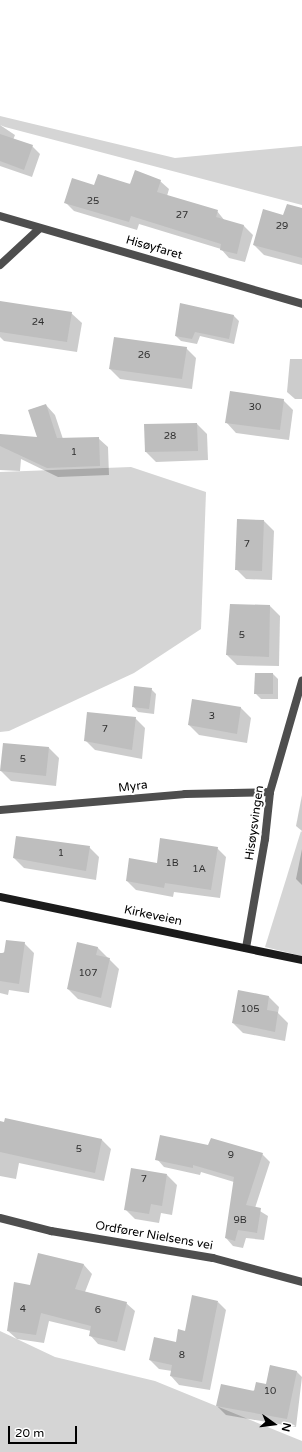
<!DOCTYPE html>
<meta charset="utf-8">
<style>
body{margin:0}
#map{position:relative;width:302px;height:1452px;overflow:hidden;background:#fff;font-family:"Varela Round",sans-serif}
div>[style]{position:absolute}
.green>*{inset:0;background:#d5d5d5}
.shadow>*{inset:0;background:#0003}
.building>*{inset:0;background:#bebebe}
.minor>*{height:8px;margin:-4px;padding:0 4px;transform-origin:4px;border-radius:4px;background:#4e4e4e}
.secondary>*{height:8px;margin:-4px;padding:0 4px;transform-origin:4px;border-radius:4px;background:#1b1b1b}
span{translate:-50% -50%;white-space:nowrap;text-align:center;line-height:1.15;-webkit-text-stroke:4px #fff;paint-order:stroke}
.number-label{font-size:10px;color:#303030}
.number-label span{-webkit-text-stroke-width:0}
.street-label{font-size:12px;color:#000}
.north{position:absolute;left:254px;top:1404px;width:40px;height:40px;-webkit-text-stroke:3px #fff;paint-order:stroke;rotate:104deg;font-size:11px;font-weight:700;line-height:16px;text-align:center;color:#000}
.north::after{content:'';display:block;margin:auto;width:14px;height:18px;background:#000;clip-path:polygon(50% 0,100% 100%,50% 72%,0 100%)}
.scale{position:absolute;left:8px;top:1426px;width:69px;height:18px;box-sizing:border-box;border:2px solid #000;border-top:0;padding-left:5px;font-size:12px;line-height:14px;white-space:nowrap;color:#000;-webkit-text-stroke:3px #fff;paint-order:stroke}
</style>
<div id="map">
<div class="green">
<i style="clip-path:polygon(0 116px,175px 158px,302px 146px,302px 205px,5px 127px,0 125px)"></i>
<i style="clip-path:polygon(131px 467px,206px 492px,201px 629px,134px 673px,9px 731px,0 732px,0 472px)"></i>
<i style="clip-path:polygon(301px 831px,302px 832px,302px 956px,265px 947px)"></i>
<i style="clip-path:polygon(0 1331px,55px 1357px,155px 1381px,302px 1441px,302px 1452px,0 1452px)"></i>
</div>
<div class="shadow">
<i style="clip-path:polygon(0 125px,15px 135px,13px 140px,32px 146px,40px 154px,32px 177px,0 166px)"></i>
<i style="clip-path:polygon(160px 181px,169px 189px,167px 196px,217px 211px,225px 221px,244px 226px,253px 235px,245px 262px,229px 258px,221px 249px,139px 224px,137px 230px,74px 211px,66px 203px,95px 187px)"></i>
<i style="clip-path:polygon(302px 209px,302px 265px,264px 255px,254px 245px,284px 216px)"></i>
<i style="clip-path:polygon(0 302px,71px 313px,82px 323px,77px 352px,4px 341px,0 337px)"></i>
<i style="clip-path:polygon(181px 304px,234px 316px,239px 321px,234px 344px,200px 336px,197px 344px,181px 341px,176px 336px)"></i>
<i style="clip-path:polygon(186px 348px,196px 358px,192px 389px,120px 379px,110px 369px)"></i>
<i style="clip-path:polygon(290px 359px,302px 359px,302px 399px,295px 399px,287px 392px)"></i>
<i style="clip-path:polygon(283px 400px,293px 410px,289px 440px,236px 433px,226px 422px)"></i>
<i style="clip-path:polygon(46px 405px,55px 415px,63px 439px,98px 438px,108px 447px,109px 475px,58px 477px,21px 459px,20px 471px,0 470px,0 435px,39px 438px)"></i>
<i style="clip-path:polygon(197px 424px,207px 434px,208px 460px,156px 462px,146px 452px,145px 425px)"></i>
<i style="clip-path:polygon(264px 521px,274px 531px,272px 580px,246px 579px,236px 569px)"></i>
<i style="clip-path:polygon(270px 606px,280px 616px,279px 666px,237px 665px,227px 655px)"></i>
<i style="clip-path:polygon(273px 674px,278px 679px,278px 699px,261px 699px,256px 694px)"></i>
<i style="clip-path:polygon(151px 689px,156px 694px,154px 714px,138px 712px,133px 706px)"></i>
<i style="clip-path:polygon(193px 700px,241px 708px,251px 718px,247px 743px,199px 735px,189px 725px)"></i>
<i style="clip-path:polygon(135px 718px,145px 728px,142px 759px,95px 750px,85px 740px)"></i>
<i style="clip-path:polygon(49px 748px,59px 758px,56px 786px,11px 781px,1px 771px)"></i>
<i style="clip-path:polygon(302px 795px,302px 831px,296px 826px)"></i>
<i style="clip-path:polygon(89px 847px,99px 857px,96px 880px,24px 868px,14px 858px)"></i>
<i style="clip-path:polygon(217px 848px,226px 857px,220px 898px,174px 892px,173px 897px,136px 890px,127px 881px,158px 864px)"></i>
<i style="clip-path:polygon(302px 849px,302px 885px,296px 879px)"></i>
<i style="clip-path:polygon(24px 943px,34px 953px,29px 993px,9px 990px,8px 995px,0 993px,0 954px)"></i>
<i style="clip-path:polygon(97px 947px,119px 969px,111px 1008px,78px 999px,68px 989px)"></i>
<i style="clip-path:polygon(239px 991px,269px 997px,279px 1007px,278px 1013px,288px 1023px,285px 1041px,243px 1033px,233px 1023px)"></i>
<i style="clip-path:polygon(5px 1119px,102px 1140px,111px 1149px,104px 1181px,19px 1163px,16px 1179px,0 1176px,0 1122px,5px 1123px)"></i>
<i style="clip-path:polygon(209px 1146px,262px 1154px,270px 1162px,255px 1208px,268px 1216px,264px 1240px,246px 1238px,243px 1248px,233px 1246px,226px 1238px,234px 1182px,201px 1172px,200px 1175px,164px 1167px,157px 1159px)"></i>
<i style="clip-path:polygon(167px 1175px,177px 1185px,172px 1215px,161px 1213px,159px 1223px,135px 1219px,125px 1209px)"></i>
<i style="clip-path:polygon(39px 1254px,84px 1265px,92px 1274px,85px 1292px,126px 1303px,135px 1311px,125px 1351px,98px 1344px,90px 1335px,91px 1331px,49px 1321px,44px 1343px,17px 1339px,8px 1331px,31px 1286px)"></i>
<i style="clip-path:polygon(218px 1302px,226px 1310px,210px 1390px,179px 1385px,171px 1376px,172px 1371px,159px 1369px,150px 1360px,177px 1343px)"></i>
<i style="clip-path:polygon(270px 1366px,297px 1372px,302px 1377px,296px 1427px,226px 1415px,217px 1406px,267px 1385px)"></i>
</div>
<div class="building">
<i style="clip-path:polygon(0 134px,33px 145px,24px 170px,0 161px)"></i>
<i style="clip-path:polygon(135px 170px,161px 180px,157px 192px,218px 210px,216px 217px,244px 225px,237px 254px,220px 250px,221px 244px,131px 216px,129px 222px,64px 203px,72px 178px,94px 185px,98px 174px,130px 184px)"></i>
<i style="clip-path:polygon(287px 204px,302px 208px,302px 258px,253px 245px,263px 209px,283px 215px)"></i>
<i style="clip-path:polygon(0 301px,72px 312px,67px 342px,0 332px)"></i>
<i style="clip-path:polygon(180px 303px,234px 315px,229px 339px,195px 332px,192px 339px,175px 336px)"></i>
<i style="clip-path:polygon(114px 337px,187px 347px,182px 379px,109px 369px)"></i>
<i style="clip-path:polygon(230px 391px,284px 399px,280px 430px,225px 423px)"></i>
<i style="clip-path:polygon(46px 404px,57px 438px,99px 437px,100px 466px,47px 468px,0 446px,0 434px,37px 437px,28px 410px)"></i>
<i style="clip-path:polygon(197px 423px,198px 451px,145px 452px,144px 424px)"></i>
<i style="clip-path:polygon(237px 519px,264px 520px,262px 571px,235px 570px)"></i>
<i style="clip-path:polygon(230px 604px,270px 605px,269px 657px,226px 655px)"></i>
<i style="clip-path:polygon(255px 673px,273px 673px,273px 694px,254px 694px)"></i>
<i style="clip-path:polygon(134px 686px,152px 688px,149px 709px,132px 707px)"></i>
<i style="clip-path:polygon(192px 699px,241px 707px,237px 734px,188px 725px)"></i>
<i style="clip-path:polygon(87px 712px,136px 717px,132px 750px,84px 741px)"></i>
<i style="clip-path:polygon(3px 743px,49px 747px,46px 776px,0 771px)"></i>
<i style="clip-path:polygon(16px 836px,90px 846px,86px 871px,13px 858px)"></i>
<i style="clip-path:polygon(160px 838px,218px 847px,211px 890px,165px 883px,164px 888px,126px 881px,129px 858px,157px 863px)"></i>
<i style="clip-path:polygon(6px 940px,25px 942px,19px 984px,0 981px,0 953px,4px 953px)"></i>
<i style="clip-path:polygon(77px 942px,98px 947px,96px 955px,110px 958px,101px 998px,67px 989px)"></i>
<i style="clip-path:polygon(238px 990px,269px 996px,267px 1010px,278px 1012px,275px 1032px,232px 1023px)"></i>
<i style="clip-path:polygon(5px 1118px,102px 1139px,95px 1173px,0 1152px,0 1121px,4px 1122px)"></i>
<i style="clip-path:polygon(160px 1135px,208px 1145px,211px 1138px,263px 1153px,246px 1205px,261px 1208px,257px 1233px,238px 1230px,235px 1241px,225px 1238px,234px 1177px,193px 1165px,193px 1168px,155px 1160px)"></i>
<i style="clip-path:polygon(131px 1168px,167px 1174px,162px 1206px,151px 1204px,149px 1214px,124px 1210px)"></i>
<i style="clip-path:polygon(38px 1253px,84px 1264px,75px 1289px,127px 1302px,117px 1342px,89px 1336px,91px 1326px,41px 1313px,36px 1335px,7px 1331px,14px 1282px,30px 1285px)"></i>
<i style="clip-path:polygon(192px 1295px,218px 1301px,202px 1382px,170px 1376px,172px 1365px,149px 1360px,154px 1337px,176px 1342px,178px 1329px,185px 1331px)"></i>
<i style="clip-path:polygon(270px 1365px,297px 1371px,287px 1419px,216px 1406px,221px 1384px,254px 1391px,256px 1382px,266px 1384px)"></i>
</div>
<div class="minor">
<i style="left:0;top:216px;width:315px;rotate:16.2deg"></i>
<i style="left:0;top:265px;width:53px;rotate:-42.7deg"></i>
<i style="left:0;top:810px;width:186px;rotate:-4.9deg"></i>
<i style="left:185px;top:794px;width:85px;rotate:-1.3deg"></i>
<i style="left:246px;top:948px;width:111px;rotate:-80.1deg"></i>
<i style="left:265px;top:839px;width:47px;rotate:-83.9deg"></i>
<i style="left:270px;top:792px;width:116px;rotate:-73.9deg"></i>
<i style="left:0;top:1218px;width:53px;rotate:14.3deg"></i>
<i style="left:51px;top:1231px;width:164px;rotate:9.5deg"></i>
<i style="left:213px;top:1258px;width:92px;rotate:15.1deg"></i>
</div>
<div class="secondary">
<i style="left:0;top:897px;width:309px;rotate:11.8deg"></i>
</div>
<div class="number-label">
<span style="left:93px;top:202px">25</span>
<span style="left:182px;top:216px">27</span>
<span style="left:282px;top:227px">29</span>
<span style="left:38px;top:323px">24</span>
<span style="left:144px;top:356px">26</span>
<span style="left:255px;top:408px">30</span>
<span style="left:170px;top:437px">28</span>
<span style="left:74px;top:453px">1</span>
<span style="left:247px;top:545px">7</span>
<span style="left:242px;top:636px">5</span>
<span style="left:212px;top:717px">3</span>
<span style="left:105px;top:730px">7</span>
<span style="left:23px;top:760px">5</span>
<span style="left:61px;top:854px">1</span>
<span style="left:172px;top:864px">1B</span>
<span style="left:199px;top:870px">1A</span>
<span style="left:88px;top:974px">107</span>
<span style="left:250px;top:1010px">105</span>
<span style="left:79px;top:1150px">5</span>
<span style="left:231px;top:1156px">9</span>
<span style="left:144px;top:1180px">7</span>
<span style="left:240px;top:1221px">9B</span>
<span style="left:23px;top:1310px">4</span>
<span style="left:98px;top:1311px">6</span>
<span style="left:182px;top:1356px">8</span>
<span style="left:270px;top:1392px">10</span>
</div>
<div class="street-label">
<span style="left:154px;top:248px;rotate:16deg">Hisøyfaret</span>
<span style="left:133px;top:787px;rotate:-7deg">Myra</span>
<span style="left:255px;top:823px;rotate:-82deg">Hisøysvingen</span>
<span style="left:153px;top:916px;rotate:12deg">Kirkeveien</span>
<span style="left:154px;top:1236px;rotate:10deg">Ordfører Nielsens vei</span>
</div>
<div class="north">N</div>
<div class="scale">20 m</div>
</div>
